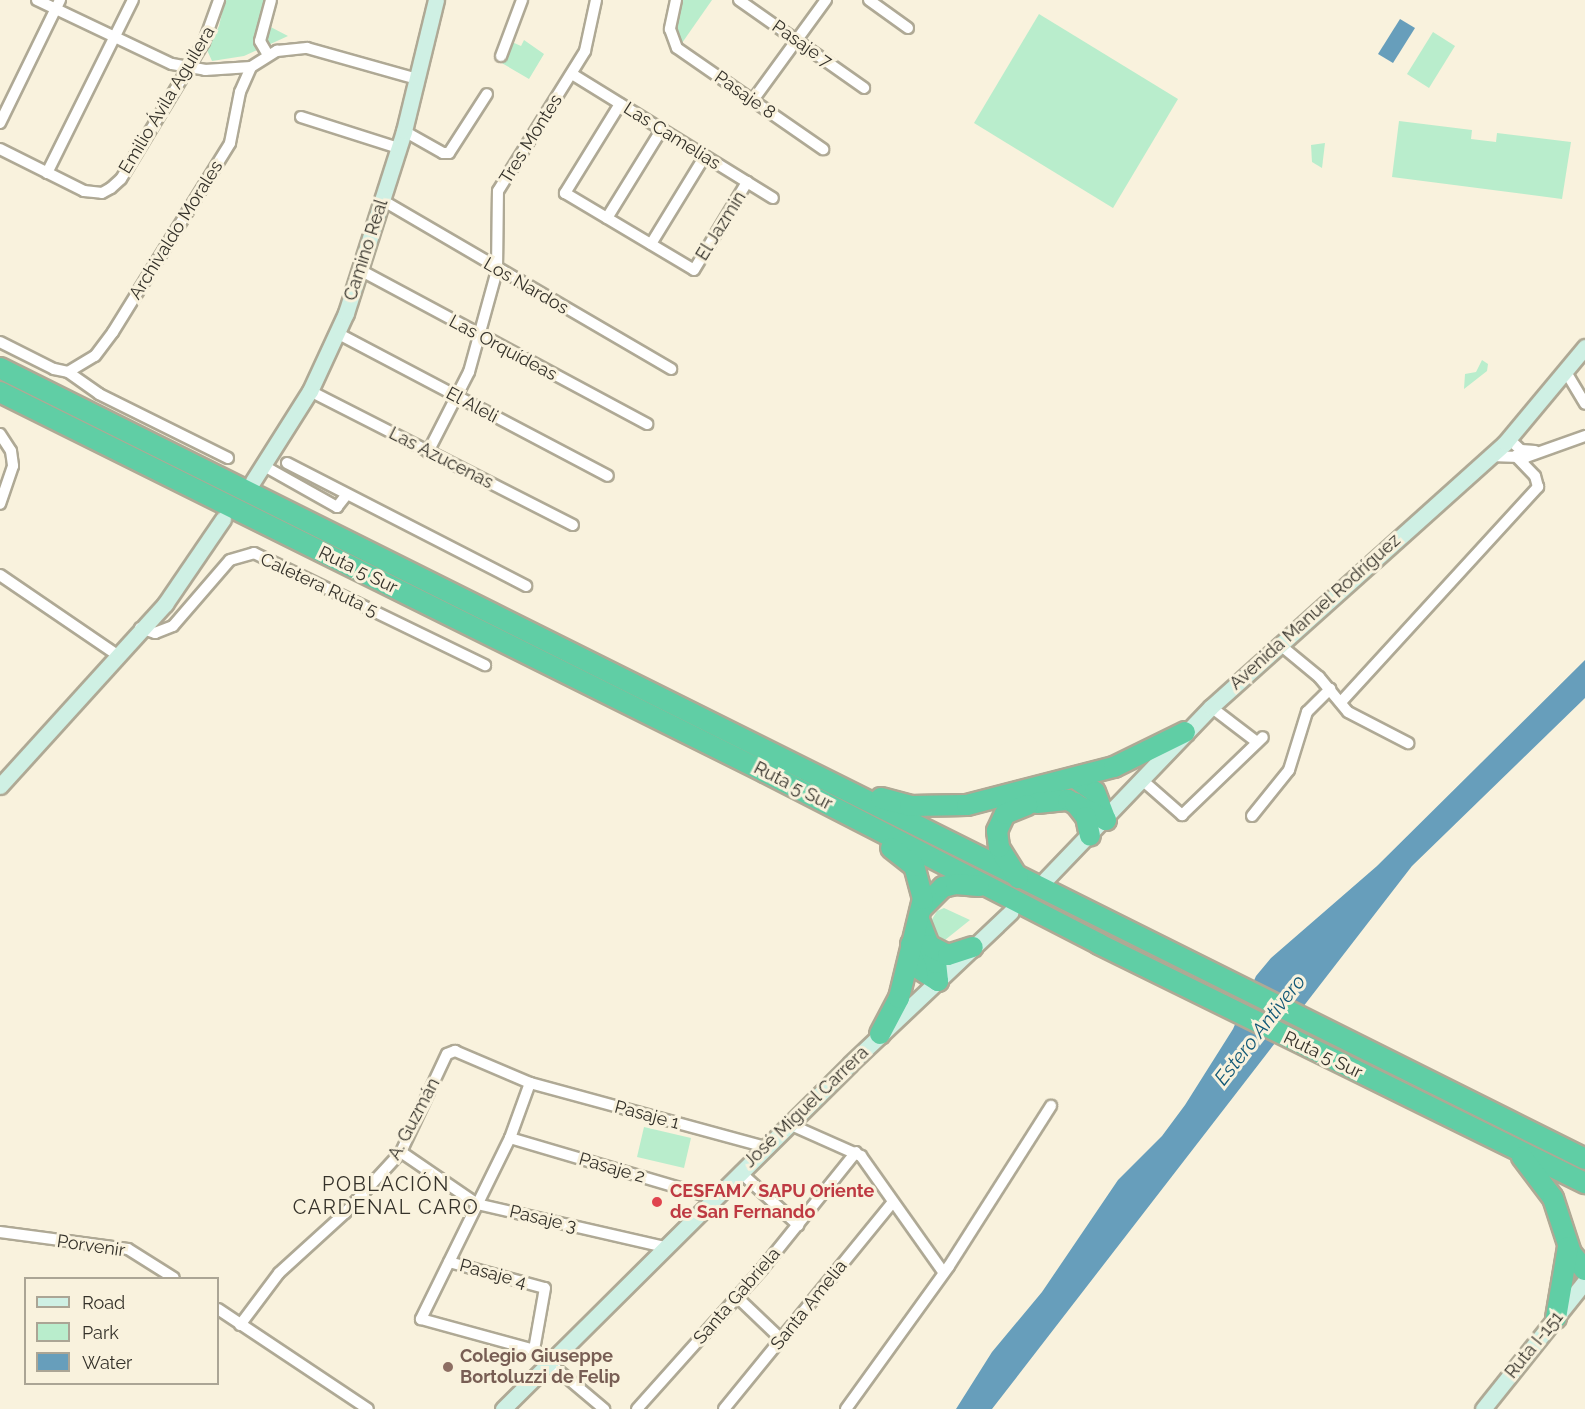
<!DOCTYPE html>
<meta charset="utf-8">
<style>
body{margin:0}
#map{position:relative;width:1585px;height:1409px;overflow:hidden;background:#f9f2dd;font-family:Raleway,sans-serif}
div>[style]{position:absolute}
.green>*{inset:0;background:#b9edcc}
.water>*{inset:0;background:#679ebb}
.roads{filter:drop-shadow(2px 0 #afa995) drop-shadow(-2px 0 #afa995) drop-shadow(0 2px #afa995) drop-shadow(0 -2px #afa995)}
.street>*{height:10px;margin:-5px;padding:0 5px;transform-origin:5px;border-radius:5px;background:#fff}
.secondary>*{height:15px;margin:-7.5px;padding:0 7.5px;transform-origin:7.5px;border-radius:7.5px;background:#cff0e4}
.highway>*{height:20px;margin:-10px;padding:0 10px;transform-origin:10px;border-radius:10px;background:#60cea5}
.dots>*{width:16px;height:16px;translate:-50% -50%;box-sizing:border-box;border:3px solid #f9f2dd;border-radius:50%}
span{translate:-50% -50%;white-space:nowrap;text-align:center;line-height:1.15;-webkit-text-stroke:6px #f9f2dd;paint-order:stroke}
.street-label{font-size:18px;color:#35322a}
.health-label{font-size:18px;color:#be3a42;font-weight:700}
.left{translate:0 -50%;text-align:left}
.education-label{font-size:18px;color:#785e54;font-weight:700}
.water-label{font-size:20px;color:#115876;font-style:italic}
.neighbourhood-label{font-size:20px;color:#35322a;letter-spacing:1.5px}
.legend{position:absolute;left:24px;top:1277px;width:195px;height:108px;box-sizing:border-box;background:#f9f2dd;border:2px solid #aba595;margin:0;padding:8px 10px;list-style:none;font-size:18px;color:#35322a}
.legend li{display:flex;align-items:center;gap:12px;height:30px}
.legend b{width:30px;border:2px solid #aba595}
</style>
<div id="map">
<div class="green">
<i style="clip-path:polygon(225px 0,267px 0,261px 22px,288px 36px,244px 56px,212px 61px,207px 50px,219px 26px)"></i>
<i style="clip-path:polygon(683px 0,712px 0,682px 43px,676px 32px)"></i>
<i style="clip-path:polygon(1039px 14px,1178px 99px,1113px 208px,974px 123px)"></i>
<i style="clip-path:polygon(1433px 32px,1455px 46px,1429px 88px,1407px 74px)"></i>
<i style="clip-path:polygon(524px 40px,544px 54px,529px 79px,500px 62px,512px 42px,521px 46px)"></i>
<i style="clip-path:polygon(1399px 121px,1472px 130px,1471px 139px,1496px 142px,1497px 133px,1571px 142px,1562px 199px,1392px 177px)"></i>
<i style="clip-path:polygon(1325px 143px,1322px 168px,1312px 162px,1311px 145px)"></i>
<i style="clip-path:polygon(1482px 360px,1488px 364px,1487px 371px,1464px 389px,1465px 374px,1476px 372px)"></i>
<i style="clip-path:polygon(944px 908px,970px 920px,945px 940px,934px 934px,931px 921px,937px 911px)"></i>
<i style="clip-path:polygon(644px 1127px,691px 1138px,684px 1168px,637px 1157px)"></i>
</div>
<div class="water">
<i style="clip-path:polygon(1400px 19px,1415px 28px,1393px 63px,1378px 54px)"></i>
<i style="clip-path:polygon(1585px 660px,1585px 698px,1412px 866px,992px 1409px,956px 1409px,992px 1352px,1042px 1292px,1118px 1180px,1162px 1136px,1185px 1105px,1233px 1029px,1256px 976px,1271px 958px,1377px 866px)"></i>
</div>
<div class="roads">
<div class="street">
<i style="left:37px;top:0;width:149px;rotate:25.4deg"></i>
<i style="left:172px;top:64px;width:34px;rotate:10deg"></i>
<i style="left:205px;top:70px;width:46px;rotate:-3.7deg"></i>
<i style="left:676px;top:0;width:30px;rotate:102deg"></i>
<i style="left:670px;top:29px;width:20px;rotate:70deg"></i>
<i style="left:677px;top:48px;width:178px;rotate:34.7deg"></i>
<i style="left:739px;top:0;width:153px;rotate:35.1deg"></i>
<i style="left:869px;top:0;width:48px;rotate:35.7deg"></i>
<i style="left:268px;top:55px;width:16px;rotate:-120deg"></i>
<i style="left:260px;top:41px;width:42px;rotate:-75deg"></i>
<i style="left:501px;top:56px;width:60px;rotate:-69.4deg"></i>
<i style="left:572px;top:74px;width:236px;rotate:31.7deg"></i>
<i style="left:753px;top:100px;width:124px;rotate:-53.9deg"></i>
<i style="left:620px;top:104px;width:105px;rotate:121.7deg"></i>
<i style="left:565px;top:193px;width:150px;rotate:30.8deg"></i>
<i style="left:694px;top:270px;width:103px;rotate:-58.9deg"></i>
<i style="left:301px;top:117px;width:103px;rotate:17.6deg"></i>
<i style="left:0;top:123px;width:137px;rotate:-64deg"></i>
<i style="left:404px;top:131px;width:45px;rotate:29.4deg"></i>
<i style="left:443px;top:153px;width:6px"></i>
<i style="left:449px;top:153px;width:70px;rotate:-57.2deg"></i>
<i style="left:0;top:149px;width:94px;rotate:26.6deg"></i>
<i style="left:84px;top:191px;width:18px;rotate:6deg"></i>
<i style="left:102px;top:193px;width:10px;rotate:-29deg"></i>
<i style="left:111px;top:188px;width:13px;rotate:-42deg"></i>
<i style="left:121px;top:179px;width:160px;rotate:-58.8deg"></i>
<i style="left:204px;top:42px;width:45px;rotate:-70.3deg"></i>
<i style="left:47px;top:173px;width:193px;rotate:-63.6deg"></i>
<i style="left:382px;top:200px;width:335px;rotate:30.3deg"></i>
<i style="left:607px;top:218px;width:105px;rotate:-58.3deg"></i>
<i style="left:651px;top:244px;width:103px;rotate:-58.5deg"></i>
<i style="left:360px;top:270px;width:326px;rotate:28.2deg"></i>
<i style="left:337px;top:333px;width:306px;rotate:27.8deg"></i>
<i style="left:0;top:342px;width:60px;rotate:26.6deg"></i>
<i style="left:54px;top:369px;width:14px;rotate:12deg"></i>
<i style="left:68px;top:372px;width:38px;rotate:35deg"></i>
<i style="left:99px;top:394px;width:144px;rotate:26.4deg"></i>
<i style="left:68px;top:372px;width:31px;rotate:-31deg"></i>
<i style="left:95px;top:356px;width:30px;rotate:-53deg"></i>
<i style="left:113px;top:332px;width:222px;rotate:-58.2deg"></i>
<i style="left:230px;top:143px;width:52px;rotate:-78.9deg"></i>
<i style="left:240px;top:92px;width:27px;rotate:-66deg"></i>
<i style="left:251px;top:67px;width:31px;rotate:-32deg"></i>
<i style="left:277px;top:51px;width:30px;rotate:-6deg"></i>
<i style="left:307px;top:48px;width:114px;rotate:15.7deg"></i>
<i style="left:1566px;top:372px;width:37px;rotate:59deg"></i>
<i style="left:310px;top:391px;width:295px;rotate:27deg"></i>
<i style="left:0;top:434px;width:20px;rotate:57deg"></i>
<i style="left:11px;top:451px;width:15px;rotate:82deg"></i>
<i style="left:13px;top:466px;width:40px;rotate:108.9deg"></i>
<i style="left:1509px;top:439px;width:16px;rotate:43deg"></i>
<i style="left:1521px;top:450px;width:14px;rotate:4deg"></i>
<i style="left:428px;top:452px;width:90px;rotate:-62.9deg"></i>
<i style="left:469px;top:372px;width:106px;rotate:-74.6deg"></i>
<i style="left:497px;top:270px;width:79px;rotate:-89.3deg"></i>
<i style="left:498px;top:191px;width:165px;rotate:-58.1deg"></i>
<i style="left:585px;top:51px;width:52px;rotate:-77.8deg"></i>
<i style="left:1491px;top:456px;width:35px;rotate:2deg"></i>
<i style="left:1526px;top:457px;width:63px;rotate:-19.6deg"></i>
<i style="left:287px;top:463px;width:269px;rotate:27.2deg"></i>
<i style="left:264px;top:466px;width:84px;rotate:29.3deg"></i>
<i style="left:337px;top:507px;width:16px;rotate:-52deg"></i>
<i style="left:0;top:575px;width:140px;rotate:34.3deg"></i>
<i style="left:140px;top:628px;width:16px;rotate:18deg"></i>
<i style="left:155px;top:633px;width:19px;rotate:-21deg"></i>
<i style="left:173px;top:626px;width:87px;rotate:-49.2deg"></i>
<i style="left:230px;top:560px;width:25px;rotate:-16deg"></i>
<i style="left:254px;top:553px;width:257px;rotate:25.9deg"></i>
<i style="left:1279px;top:644px;width:52px;rotate:39.5deg"></i>
<i style="left:1319px;top:677px;width:45px;rotate:50.4deg"></i>
<i style="left:1348px;top:712px;width:68px;rotate:27.3deg"></i>
<i style="left:1341px;top:702px;width:292px;rotate:-47.5deg"></i>
<i style="left:1538px;top:487px;width:11px;rotate:-105deg"></i>
<i style="left:1535px;top:476px;width:28px;rotate:-134deg"></i>
<i style="left:1211px;top:707px;width:58px;rotate:37.3deg"></i>
<i style="left:1141px;top:779px;width:55px;rotate:41.3deg"></i>
<i style="left:1182px;top:815px;width:112px;rotate:-43.9deg"></i>
<i style="left:1252px;top:816px;width:59px;rotate:-51.2deg"></i>
<i style="left:1289px;top:770px;width:61px;rotate:-72.8deg"></i>
<i style="left:1307px;top:712px;width:33px;rotate:-45deg"></i>
<i style="left:530px;top:1083px;width:59px;rotate:110deg"></i>
<i style="left:510px;top:1138px;width:202px;rotate:116.2deg"></i>
<i style="left:421px;top:1319px;width:117px;rotate:15.3deg"></i>
<i style="left:534px;top:1350px;width:92px;rotate:40.1deg"></i>
<i style="left:789px;top:1124px;width:79px;rotate:24deg"></i>
<i style="left:861px;top:1156px;width:142px;rotate:54.7deg"></i>
<i style="left:510px;top:1138px;width:213px;rotate:16.4deg"></i>
<i style="left:401px;top:1152px;width:92px;rotate:34.4deg"></i>
<i style="left:477px;top:1204px;width:192px;rotate:12.9deg"></i>
<i style="left:740px;top:1172px;width:79px;rotate:42.4deg"></i>
<i style="left:0;top:1232px;width:129px;rotate:7.6deg"></i>
<i style="left:128px;top:1249px;width:54px;rotate:32.2deg"></i>
<i style="left:449px;top:1262px;width:99px;rotate:15.2deg"></i>
<i style="left:545px;top:1288px;width:63px;rotate:100.1deg"></i>
<i style="left:737px;top:1297px;width:61px;rotate:43.7deg"></i>
<i style="left:218px;top:1309px;width:180px;rotate:33.7deg"></i>
<i style="left:240px;top:1325px;width:65px;rotate:-53.1deg"></i>
<i style="left:279px;top:1273px;width:89px;rotate:-42.3deg"></i>
<i style="left:345px;top:1213px;width:83px;rotate:-47.4deg"></i>
<i style="left:401px;top:1152px;width:108px;rotate:-64.9deg"></i>
<i style="left:447px;top:1054px;width:9px;rotate:-21deg"></i>
<i style="left:455px;top:1051px;width:82px;rotate:23.1deg"></i>
<i style="left:530px;top:1083px;width:244px;rotate:15.2deg"></i>
<i style="left:637px;top:1409px;width:188px;rotate:-48.2deg"></i>
<i style="left:762px;top:1269px;width:150px;rotate:-51.2deg"></i>
<i style="left:724px;top:1409px;width:267px;rotate:-50.8deg"></i>
<i style="left:846px;top:1409px;width:176px;rotate:-54.2deg"></i>
<i style="left:949px;top:1266px;width:190px;rotate:-57.5deg"></i>
</div>
<div class="secondary">
<i style="left:253px;top:481px;width:107px;rotate:-57.7deg"></i>
<i style="left:310px;top:391px;width:86px;rotate:-65.2deg"></i>
<i style="left:346px;top:313px;width:191px;rotate:-72.3deg"></i>
<i style="left:404px;top:131px;width:135px;rotate:-76.3deg"></i>
<i style="left:0;top:786px;width:246px;rotate:-47.8deg"></i>
<i style="left:165px;top:604px;width:103px;rotate:-55.7deg"></i>
<i style="left:1046px;top:879px;width:238px;rotate:-46.2deg"></i>
<i style="left:1211px;top:707px;width:395px;rotate:-41.9deg"></i>
<i style="left:1505px;top:443px;width:125px;rotate:-50.2deg"></i>
<i style="left:503px;top:1409px;width:489px;rotate:-44.8deg"></i>
<i style="left:850px;top:1064px;width:221px;rotate:-43.4deg"></i>
<i style="left:1483px;top:1409px;width:164px;rotate:-51.4deg"></i>
</div>
<div class="highway">
<i style="left:0;top:368px;width:1771px;rotate:26.52deg"></i>
<i style="left:0;top:392px;width:854px;rotate:26.42deg"></i>
<i style="left:765px;top:772px;width:376px;rotate:27.2deg"></i>
<i style="left:1099px;top:944px;width:542px;rotate:26.19deg"></i>
<i style="left:1075px;top:778px;width:24px;rotate:35deg"></i>
<i style="left:1095px;top:792px;width:30px;rotate:69deg"></i>
<i style="left:881px;top:798px;width:30px;rotate:15deg"></i>
<i style="left:910px;top:806px;width:57px;rotate:-1deg"></i>
<i style="left:967px;top:805px;width:152px;rotate:-14.5deg"></i>
<i style="left:1114px;top:767px;width:79px;rotate:-26.2deg"></i>
<i style="left:1037px;top:803px;width:31px;rotate:-6deg"></i>
<i style="left:1068px;top:800px;width:43px;rotate:27.8deg"></i>
<i style="left:1075px;top:803px;width:18px;rotate:52deg"></i>
<i style="left:1086px;top:817px;width:19px;rotate:78deg"></i>
<i style="left:1018px;top:878px;width:36px;rotate:-122deg"></i>
<i style="left:999px;top:847px;width:16px;rotate:-97deg"></i>
<i style="left:997px;top:831px;width:19px;rotate:-65deg"></i>
<i style="left:1005px;top:814px;width:24px;rotate:-22deg"></i>
<i style="left:922px;top:908px;width:30px;rotate:-45deg"></i>
<i style="left:943px;top:887px;width:13px;rotate:-13deg"></i>
<i style="left:956px;top:884px;width:23px;rotate:5deg"></i>
<i style="left:911px;top:944px;width:25px;rotate:74deg"></i>
<i style="left:918px;top:968px;width:24px;rotate:33deg"></i>
<i style="left:938px;top:981px;width:18px;rotate:-96deg"></i>
<i style="left:936px;top:963px;width:46px;rotate:-111.6deg"></i>
<i style="left:928px;top:945px;width:22px;rotate:27deg"></i>
<i style="left:948px;top:955px;width:26px;rotate:-18deg"></i>
<i style="left:880px;top:1034px;width:41px;rotate:-62.2deg"></i>
<i style="left:899px;top:998px;width:102px;rotate:-76.4deg"></i>
<i style="left:923px;top:899px;width:34px;rotate:-105deg"></i>
<i style="left:914px;top:866px;width:29px;rotate:-142deg"></i>
<i style="left:1522px;top:1157px;width:51px;rotate:52.9deg"></i>
<i style="left:1553px;top:1198px;width:58px;rotate:71.9deg"></i>
<i style="left:1571px;top:1253px;width:22px;rotate:51deg"></i>
<i style="left:1556px;top:1318px;width:72px;rotate:-80.4deg"></i>
</div>
</div>
<div class="dots">
<i style="left:657px;top:1202px;background:#e0444e"></i>
<i style="left:448px;top:1367px;background:#8d6e63"></i>
</div>
<div class="street-label">
<span style="left:802px;top:44px;rotate:35deg">Pasaje 7</span>
<span style="left:745px;top:95px;rotate:35deg">Pasaje 8</span>
<span style="left:167px;top:100px;rotate:-59deg">Emilio Ávila Aguilera</span>
<span style="left:672px;top:136px;rotate:32deg">Las Camelias</span>
<span style="left:531px;top:139px;rotate:-58deg">Tres Montes</span>
<span style="left:721px;top:226px;rotate:-58deg">El Jazmin</span>
<span style="left:176px;top:230px;rotate:-58deg">Archivaldo Morales</span>
<span style="left:366px;top:250px;rotate:-72deg">Camino Real</span>
<span style="left:526px;top:286px;rotate:30deg">Los Nardos</span>
<span style="left:503px;top:348px;rotate:28deg">Las Orquídeas</span>
<span style="left:472px;top:405px;rotate:28deg">El Aleli</span>
<span style="left:441px;top:458px;rotate:27deg">Las Azucenas</span>
<span style="left:358px;top:570px;rotate:26deg">Ruta 5 Sur</span>
<span style="left:319px;top:585px;rotate:25deg">Caletera Ruta 5</span>
<span style="left:1315px;top:612px;rotate:-42deg">Avenida Manuel Rodríguez</span>
<span style="left:793px;top:786px;rotate:27deg">Ruta 5 Sur</span>
<span style="left:1323px;top:1055px;rotate:26deg">Ruta 5 Sur</span>
<span style="left:806px;top:1107px;rotate:-44deg">José Miguel Carrera</span>
<span style="left:647px;top:1115px;rotate:15deg">Pasaje 1</span>
<span style="left:414px;top:1119px;rotate:-62deg">A. Guzmán</span>
<span style="left:612px;top:1168px;rotate:16deg">Pasaje 2</span>
<span style="left:543px;top:1219px;rotate:13deg">Pasaje 3</span>
<span style="left:91px;top:1246px;rotate:8deg">Porvenir</span>
<span style="left:493px;top:1274px;rotate:15deg">Pasaje 4</span>
<span style="left:737px;top:1296px;rotate:-49deg">Santa Gabriela</span>
<span style="left:809px;top:1305px;rotate:-51deg">Santa Amelia</span>
<span style="left:1534px;top:1345px;rotate:-51deg">Ruta I-151</span>
</div>
<div class="health-label">
<span class="left" style="left:670px;top:1202px">CESFAM/ SAPU Oriente<br>de San Fernando</span>
</div>
<div class="education-label">
<span class="left" style="left:460px;top:1367px">Colegio Giuseppe<br>Bortoluzzi de Felip</span>
</div>
<div class="water-label">
<span style="left:1260px;top:1030px;rotate:-52deg">Estero Antivero</span>
</div>
<div class="neighbourhood-label">
<span style="left:386px;top:1196px">POBLACIÓN<br>CARDENAL CARO</span>
</div>
<ul class="legend">
<li><b style="height:8px;background:#cff0e4"></b>Road</li>
<li><b style="height:16px;background:#b9edcc"></b>Park</li>
<li><b style="height:16px;background:#679ebb"></b>Water</li>
</ul>
</div>
